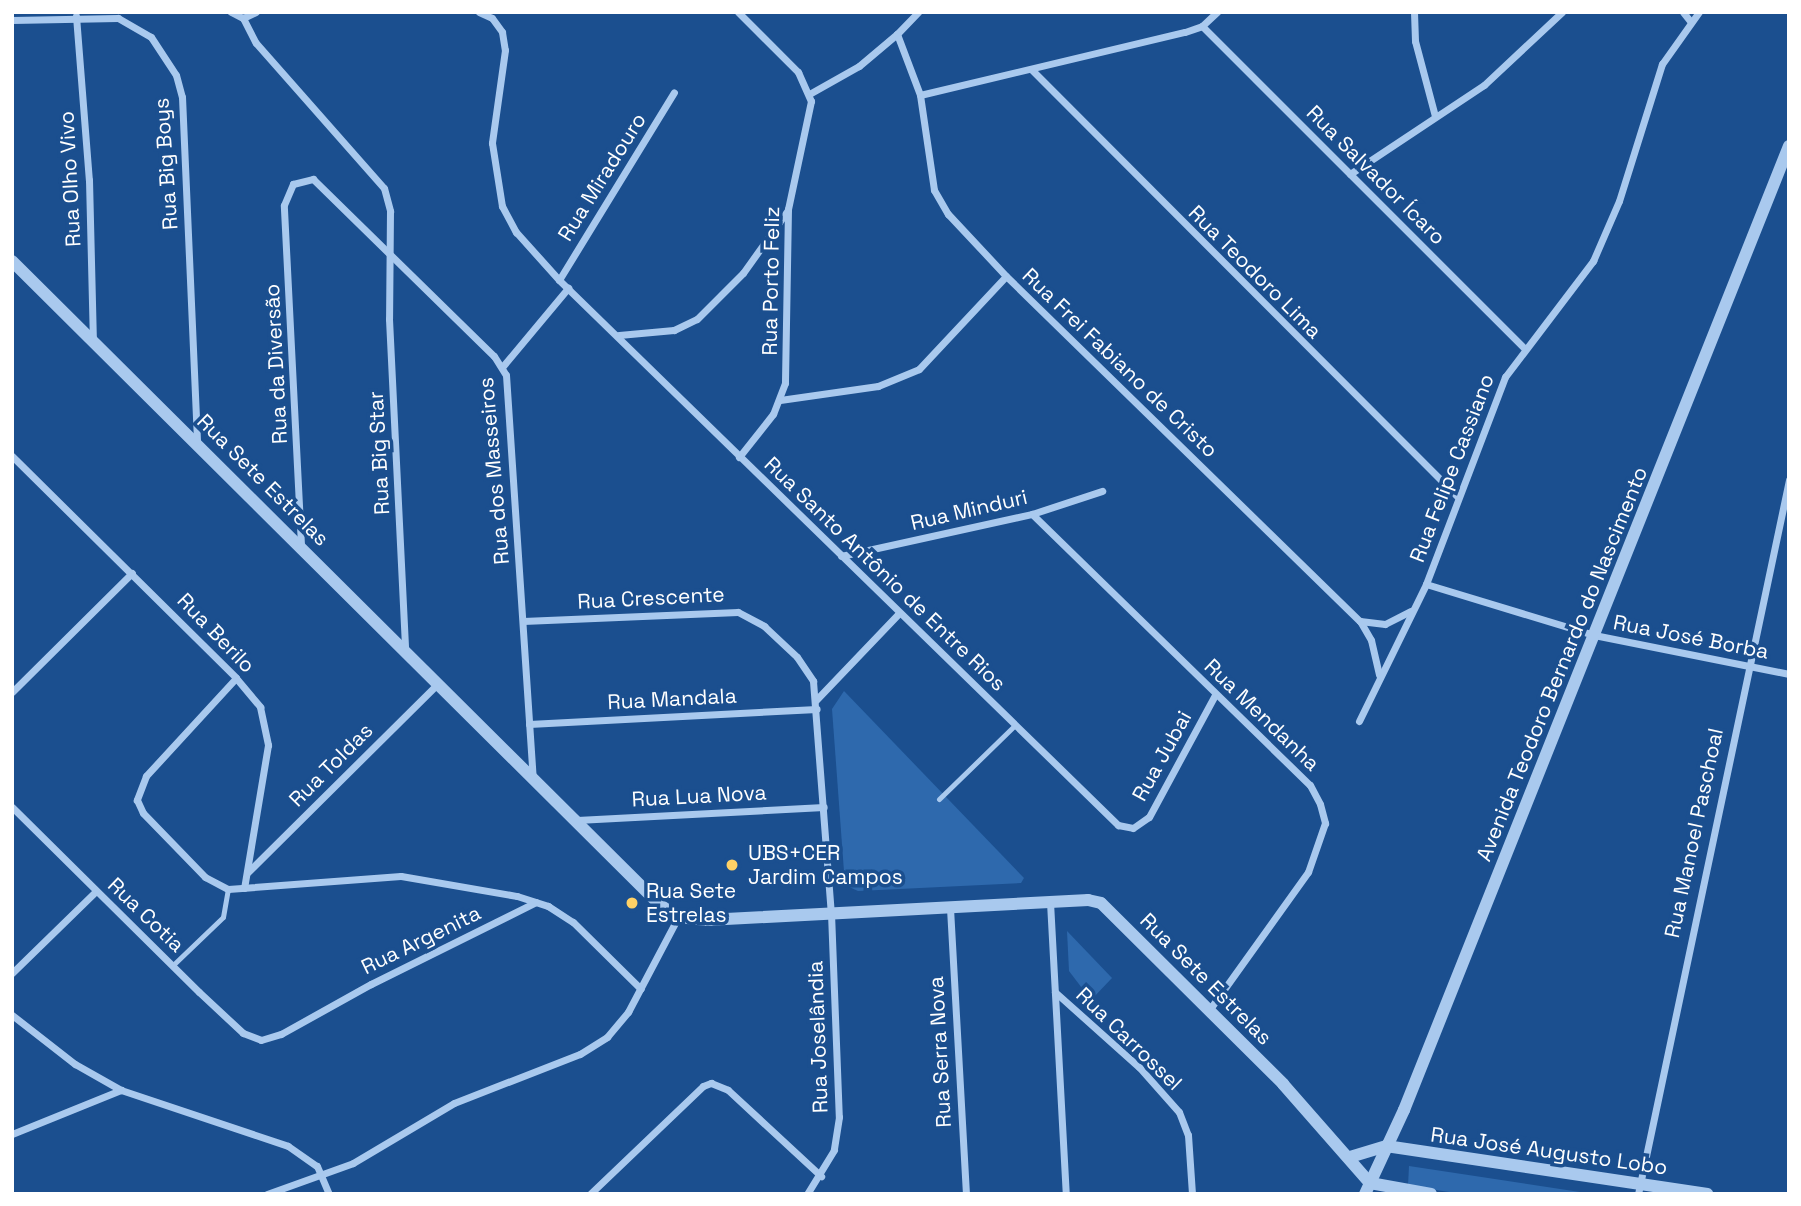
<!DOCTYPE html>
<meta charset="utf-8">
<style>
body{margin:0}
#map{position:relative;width:1801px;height:1206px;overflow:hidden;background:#1b4f8f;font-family:"Space Grotesk",sans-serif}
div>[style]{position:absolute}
.green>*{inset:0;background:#2e69ad}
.service>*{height:5px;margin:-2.5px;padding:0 2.5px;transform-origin:2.5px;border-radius:2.5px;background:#a9c9ee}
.minor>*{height:7px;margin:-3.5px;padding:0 3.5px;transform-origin:3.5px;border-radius:3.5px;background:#a9c9ee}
.tertiary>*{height:12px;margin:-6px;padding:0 6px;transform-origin:6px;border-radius:6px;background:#a9c9ee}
.dots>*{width:19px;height:19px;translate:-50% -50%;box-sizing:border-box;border:4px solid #1b4f8f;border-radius:50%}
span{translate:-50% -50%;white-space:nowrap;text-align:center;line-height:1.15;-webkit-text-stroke:7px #1b4f8f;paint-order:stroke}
.street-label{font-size:21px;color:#fff}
.poi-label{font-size:21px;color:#fff}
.left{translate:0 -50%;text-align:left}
.frame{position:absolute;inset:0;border:14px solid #fff;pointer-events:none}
</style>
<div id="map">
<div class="green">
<i style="clip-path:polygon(844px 691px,1024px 878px,1021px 883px,858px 891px,845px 885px,832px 709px)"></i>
<i style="clip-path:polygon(1067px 931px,1112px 978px,1091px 1000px,1069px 971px)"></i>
<i style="clip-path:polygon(1409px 1166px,1593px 1194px,1463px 1194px,1408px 1186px)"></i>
</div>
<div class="service">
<i style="left:939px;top:799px;width:105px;rotate:-44.2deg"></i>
<i style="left:173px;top:965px;width:69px;rotate:-43.8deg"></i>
<i style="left:223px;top:917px;width:28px;rotate:-80deg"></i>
</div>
<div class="minor">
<i style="left:231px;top:12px;width:13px;rotate:27deg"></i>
<i style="left:243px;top:18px;width:14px;rotate:-25deg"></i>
<i style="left:479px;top:12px;width:14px;rotate:25deg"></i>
<i style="left:492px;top:18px;width:17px;rotate:54deg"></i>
<i style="left:502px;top:32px;width:18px;rotate:81deg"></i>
<i style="left:505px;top:50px;width:94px;rotate:98deg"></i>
<i style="left:492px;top:143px;width:64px;rotate:81deg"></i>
<i style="left:502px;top:206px;width:30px;rotate:62deg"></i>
<i style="left:516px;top:232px;width:64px;rotate:48.1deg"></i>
<i style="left:559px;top:280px;width:781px;rotate:44.27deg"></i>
<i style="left:1118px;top:825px;width:15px;rotate:11deg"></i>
<i style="left:1133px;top:828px;width:19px;rotate:-35deg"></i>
<i style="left:1149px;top:817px;width:139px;rotate:-61.6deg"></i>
<i style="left:738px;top:12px;width:85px;rotate:45deg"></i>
<i style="left:798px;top:72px;width:32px;rotate:66deg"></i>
<i style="left:811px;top:101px;width:110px;rotate:102deg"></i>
<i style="left:788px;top:209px;width:174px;rotate:91deg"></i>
<i style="left:785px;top:383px;width:33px;rotate:111deg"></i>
<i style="left:773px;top:414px;width:55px;rotate:128.3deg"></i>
<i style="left:1414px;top:12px;width:29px;rotate:88deg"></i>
<i style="left:1415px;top:41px;width:78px;rotate:75.1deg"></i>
<i style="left:1683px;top:12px;width:11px;rotate:52deg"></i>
<i style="left:76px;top:16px;width:165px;rotate:85.5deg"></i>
<i style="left:89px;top:180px;width:160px;rotate:88.6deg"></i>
<i style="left:243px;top:18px;width:28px;rotate:63deg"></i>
<i style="left:256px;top:43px;width:193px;rotate:48.6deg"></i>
<i style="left:384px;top:188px;width:24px;rotate:75deg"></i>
<i style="left:390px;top:211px;width:108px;rotate:90.5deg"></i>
<i style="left:389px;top:319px;width:329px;rotate:87.2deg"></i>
<i style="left:12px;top:20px;width:106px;rotate:-1.1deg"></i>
<i style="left:118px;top:18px;width:38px;rotate:30deg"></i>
<i style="left:151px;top:37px;width:45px;rotate:56.7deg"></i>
<i style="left:176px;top:75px;width:23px;rotate:75deg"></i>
<i style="left:182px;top:97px;width:344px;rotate:87.5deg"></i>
<i style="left:1202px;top:26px;width:457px;rotate:45deg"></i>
<i style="left:897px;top:34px;width:30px;rotate:-46deg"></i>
<i style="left:1032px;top:70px;width:602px;rotate:45.07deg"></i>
<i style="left:811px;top:93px;width:55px;rotate:-29.4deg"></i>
<i style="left:859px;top:66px;width:50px;rotate:-40.1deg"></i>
<i style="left:897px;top:34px;width:65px;rotate:69.3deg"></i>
<i style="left:920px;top:95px;width:96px;rotate:81.6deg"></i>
<i style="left:934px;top:190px;width:28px;rotate:60deg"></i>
<i style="left:948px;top:214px;width:85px;rotate:46.9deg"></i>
<i style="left:1006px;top:276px;width:494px;rotate:44.3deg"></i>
<i style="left:1360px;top:621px;width:22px;rotate:60deg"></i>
<i style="left:1371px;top:640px;width:36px;rotate:77deg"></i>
<i style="left:920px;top:95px;width:272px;rotate:-13.4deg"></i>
<i style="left:1185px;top:32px;width:18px;rotate:-19deg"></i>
<i style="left:1202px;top:26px;width:21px;rotate:-43deg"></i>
<i style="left:1350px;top:174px;width:161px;rotate:-33.6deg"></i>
<i style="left:1484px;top:85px;width:107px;rotate:-43.1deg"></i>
<i style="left:559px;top:280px;width:220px;rotate:-58.5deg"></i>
<i style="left:619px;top:335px;width:55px;rotate:-5.2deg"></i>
<i style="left:674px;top:330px;width:25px;rotate:-26deg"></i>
<i style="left:697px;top:319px;width:65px;rotate:-45deg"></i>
<i style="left:743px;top:273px;width:77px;rotate:-54.5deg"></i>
<i style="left:503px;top:366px;width:102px;rotate:-50.2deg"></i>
<i style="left:780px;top:400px;width:99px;rotate:-8.1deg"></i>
<i style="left:878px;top:386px;width:44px;rotate:-22.5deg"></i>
<i style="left:919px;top:369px;width:127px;rotate:-46.9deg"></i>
<i style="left:12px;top:456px;width:315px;rotate:44.7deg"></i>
<i style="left:236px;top:678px;width:38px;rotate:50deg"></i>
<i style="left:260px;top:707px;width:39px;rotate:78deg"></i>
<i style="left:268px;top:745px;width:145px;rotate:99.5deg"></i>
<i style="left:1032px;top:514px;width:388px;rotate:44.3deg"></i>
<i style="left:1310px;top:785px;width:21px;rotate:62deg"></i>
<i style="left:1320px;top:804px;width:20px;rotate:75deg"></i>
<i style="left:1325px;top:823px;width:52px;rotate:109.1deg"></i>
<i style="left:1308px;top:872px;width:168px;rotate:125.6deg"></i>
<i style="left:301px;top:545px;width:340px;rotate:-92.9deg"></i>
<i style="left:284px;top:205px;width:23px;rotate:-67deg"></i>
<i style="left:293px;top:184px;width:21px;rotate:-14deg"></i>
<i style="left:313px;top:179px;width:253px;rotate:44.4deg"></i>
<i style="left:494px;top:356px;width:22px;rotate:58deg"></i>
<i style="left:506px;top:375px;width:403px;rotate:86.2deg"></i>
<i style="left:841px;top:556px;width:196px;rotate:-12.4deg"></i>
<i style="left:1032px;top:514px;width:74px;rotate:-18.2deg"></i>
<i style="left:1426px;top:584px;width:176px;rotate:16.9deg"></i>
<i style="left:1594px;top:635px;width:199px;rotate:11.3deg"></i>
<i style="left:523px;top:621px;width:215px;rotate:-2.4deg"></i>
<i style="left:738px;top:612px;width:30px;rotate:28deg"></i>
<i style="left:764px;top:626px;width:45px;rotate:43.2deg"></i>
<i style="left:797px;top:657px;width:29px;rotate:56deg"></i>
<i style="left:813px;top:681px;width:233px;rotate:85.6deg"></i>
<i style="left:831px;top:913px;width:204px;rotate:87.8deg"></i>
<i style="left:839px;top:1117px;width:33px;rotate:99deg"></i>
<i style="left:834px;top:1150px;width:52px;rotate:121.5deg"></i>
<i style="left:1360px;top:621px;width:25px;rotate:7deg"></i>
<i style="left:1385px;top:624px;width:29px;rotate:-27deg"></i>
<i style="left:236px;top:678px;width:133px;rotate:132.6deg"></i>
<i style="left:146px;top:776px;width:26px;rotate:111deg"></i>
<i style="left:137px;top:800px;width:14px;rotate:65deg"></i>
<i style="left:143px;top:813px;width:89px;rotate:45.9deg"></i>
<i style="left:205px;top:877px;width:26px;rotate:28deg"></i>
<i style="left:228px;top:889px;width:173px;rotate:-4.3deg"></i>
<i style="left:401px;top:876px;width:118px;rotate:9.8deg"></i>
<i style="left:517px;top:896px;width:33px;rotate:18deg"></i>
<i style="left:548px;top:906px;width:30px;rotate:33deg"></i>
<i style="left:573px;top:922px;width:95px;rotate:44.6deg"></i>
<i style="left:12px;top:692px;width:169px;rotate:-44.8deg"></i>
<i style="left:816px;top:700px;width:120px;rotate:-46.3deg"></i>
<i style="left:1359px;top:721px;width:153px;rotate:-63.9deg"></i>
<i style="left:1426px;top:584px;width:222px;rotate:-69.1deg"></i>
<i style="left:1505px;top:377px;width:146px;rotate:-52.8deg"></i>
<i style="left:1593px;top:261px;width:65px;rotate:-66.6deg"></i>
<i style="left:1619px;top:201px;width:144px;rotate:-72.6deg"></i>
<i style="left:1662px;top:64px;width:64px;rotate:-54.6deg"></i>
<i style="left:529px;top:724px;width:288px;rotate:-3deg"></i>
<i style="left:12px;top:807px;width:263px;rotate:44.7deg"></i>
<i style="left:199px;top:992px;width:60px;rotate:43deg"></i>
<i style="left:243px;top:1033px;width:19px;rotate:21deg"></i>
<i style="left:261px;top:1040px;width:21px;rotate:-17deg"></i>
<i style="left:281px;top:1034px;width:103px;rotate:-29.1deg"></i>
<i style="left:371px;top:984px;width:184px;rotate:-26.4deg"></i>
<i style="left:577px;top:820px;width:247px;rotate:-3deg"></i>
<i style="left:248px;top:872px;width:268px;rotate:-44.8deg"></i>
<i style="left:1050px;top:902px;width:292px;rotate:86.9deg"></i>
<i style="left:950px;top:908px;width:286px;rotate:86.8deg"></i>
<i style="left:12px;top:973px;width:116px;rotate:-44.3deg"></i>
<i style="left:1055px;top:992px;width:113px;rotate:41.8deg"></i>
<i style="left:1139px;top:1067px;width:60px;rotate:48.4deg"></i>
<i style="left:1179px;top:1112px;width:25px;rotate:69deg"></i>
<i style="left:1188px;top:1135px;width:59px;rotate:86.1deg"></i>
<i style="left:12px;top:1015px;width:80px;rotate:37.9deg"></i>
<i style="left:75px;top:1064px;width:53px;rotate:29.5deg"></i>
<i style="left:121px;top:1090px;width:176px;rotate:18.5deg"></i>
<i style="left:288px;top:1146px;width:35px;rotate:35deg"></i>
<i style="left:317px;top:1166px;width:30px;rotate:67deg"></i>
<i style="left:12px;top:1134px;width:118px;rotate:-22deg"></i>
<i style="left:267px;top:1194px;width:91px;rotate:-19.8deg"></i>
<i style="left:353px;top:1163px;width:117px;rotate:-30.7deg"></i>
<i style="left:454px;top:1103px;width:135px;rotate:-21.3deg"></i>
<i style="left:580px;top:1054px;width:32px;rotate:-32deg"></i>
<i style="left:607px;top:1037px;width:33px;rotate:-50deg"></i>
<i style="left:628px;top:1012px;width:107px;rotate:-62.2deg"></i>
<i style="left:590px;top:1194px;width:156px;rotate:-43.7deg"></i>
<i style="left:703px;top:1086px;width:9px;rotate:-21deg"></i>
<i style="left:711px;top:1083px;width:18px;rotate:22deg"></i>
<i style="left:728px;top:1090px;width:127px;rotate:42.8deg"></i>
<i style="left:1638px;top:1194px;width:730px;rotate:-78.06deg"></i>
</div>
<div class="tertiary">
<i style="left:12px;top:261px;width:914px;rotate:44.82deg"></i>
<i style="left:660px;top:905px;width:22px;rotate:34deg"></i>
<i style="left:678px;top:917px;width:29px;rotate:6deg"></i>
<i style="left:707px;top:920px;width:382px;rotate:-3deg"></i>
<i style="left:1088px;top:900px;width:13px;rotate:13deg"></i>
<i style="left:1101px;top:903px;width:257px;rotate:44.8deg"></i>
<i style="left:1283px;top:1084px;width:132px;rotate:48.7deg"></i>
<i style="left:1370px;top:1183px;width:62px;rotate:10.2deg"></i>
<i style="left:1350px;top:1157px;width:38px;rotate:-17deg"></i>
<i style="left:1386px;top:1146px;width:325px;rotate:8.5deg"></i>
<i style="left:1365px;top:1194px;width:93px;rotate:-65.1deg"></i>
<i style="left:1404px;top:1110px;width:1038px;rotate:-68.23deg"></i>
</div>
<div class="dots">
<i style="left:732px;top:865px;background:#ffd166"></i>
<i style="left:632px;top:903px;background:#ffd166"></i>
</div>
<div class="street-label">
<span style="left:166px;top:164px;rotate:-94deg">Rua Big Boys</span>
<span style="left:1376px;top:175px;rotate:45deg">Rua Salvador Ícaro</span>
<span style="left:602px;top:177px;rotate:-58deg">Rua Miradouro</span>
<span style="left:70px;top:179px;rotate:-93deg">Rua Olho Vivo</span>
<span style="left:1255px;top:272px;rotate:45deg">Rua Teodoro Lima</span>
<span style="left:771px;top:281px;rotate:-89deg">Rua Porto Feliz</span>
<span style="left:1120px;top:363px;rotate:44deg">Rua Frei Fabiano de Cristo</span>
<span style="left:276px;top:364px;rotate:-93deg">Rua da Diversão</span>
<span style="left:379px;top:453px;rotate:-93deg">Rua Big Star</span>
<span style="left:1452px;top:468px;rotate:-69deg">Rua Felipe Cassiano</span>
<span style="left:494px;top:471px;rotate:-95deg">Rua dos Masseiros</span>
<span style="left:263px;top:480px;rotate:45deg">Rua Sete Estrelas</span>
<span style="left:969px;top:510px;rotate:-13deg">Rua Minduri</span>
<span style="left:885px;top:574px;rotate:44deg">Rua Santo Antônio de Entre Rios</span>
<span style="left:651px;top:598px;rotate:-3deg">Rua Crescente</span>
<span style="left:216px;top:633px;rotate:46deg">Rua Berilo</span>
<span style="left:1691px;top:637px;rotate:11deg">Rua José Borba</span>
<span style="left:1562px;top:664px;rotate:-68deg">Avenida Teodoro Bernardo do Nascimento</span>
<span style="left:672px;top:699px;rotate:-3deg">Rua Mandala</span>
<span style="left:1262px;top:715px;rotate:44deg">Rua Mendanha</span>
<span style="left:1162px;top:756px;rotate:-61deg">Rua Jubai</span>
<span style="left:331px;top:765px;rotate:-45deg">Rua Toldas</span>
<span style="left:699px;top:796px;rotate:-3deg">Rua Lua Nova</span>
<span style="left:1694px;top:833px;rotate:-78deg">Rua Manoel Paschoal</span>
<span style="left:146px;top:915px;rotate:44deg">Rua Cotia</span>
<span style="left:421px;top:940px;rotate:-26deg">Rua Argenita</span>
<span style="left:1206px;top:979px;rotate:45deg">Rua Sete Estrelas</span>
<span style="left:818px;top:1037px;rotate:-92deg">Rua Joselândia</span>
<span style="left:1129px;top:1039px;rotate:44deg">Rua Carrossel</span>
<span style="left:940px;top:1052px;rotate:-93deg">Rua Serra Nova</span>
<span style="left:1549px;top:1151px;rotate:8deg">Rua José Augusto Lobo</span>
</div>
<div class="poi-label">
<span class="left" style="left:748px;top:865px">UBS+CER<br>Jardim Campos</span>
<span class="left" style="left:646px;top:903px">Rua Sete<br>Estrelas</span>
</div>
<div class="frame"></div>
</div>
